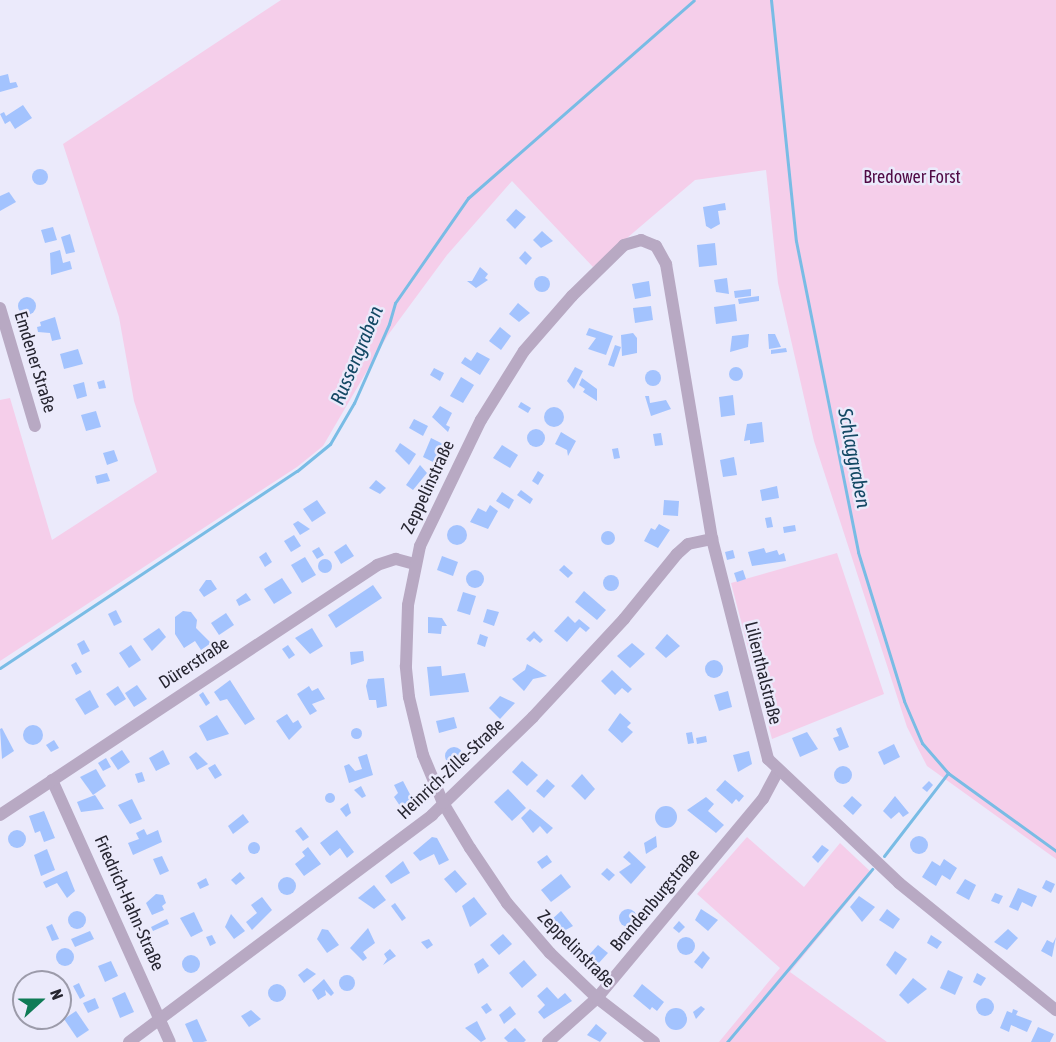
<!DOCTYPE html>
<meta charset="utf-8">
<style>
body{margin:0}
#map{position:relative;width:1056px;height:1042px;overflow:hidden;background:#ebeafb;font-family:"Asap Condensed",sans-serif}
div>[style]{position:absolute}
.green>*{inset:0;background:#f5ceea}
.stream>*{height:3px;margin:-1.5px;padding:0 1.5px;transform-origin:1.5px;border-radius:1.5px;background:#79bce5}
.building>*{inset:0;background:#a3c3fe}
.round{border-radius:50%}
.minor>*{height:12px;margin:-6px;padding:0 6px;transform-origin:6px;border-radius:6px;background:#b8a9c3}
span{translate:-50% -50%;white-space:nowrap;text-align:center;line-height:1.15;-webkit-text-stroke:5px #ebeafb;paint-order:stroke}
.park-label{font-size:18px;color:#500a45}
.street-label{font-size:18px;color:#262530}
.water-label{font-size:20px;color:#134864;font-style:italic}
.north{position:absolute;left:12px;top:970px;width:60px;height:60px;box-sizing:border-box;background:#ebeafb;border:2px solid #9c9baa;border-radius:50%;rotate:69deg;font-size:16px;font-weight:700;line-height:24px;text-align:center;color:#262530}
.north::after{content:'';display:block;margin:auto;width:21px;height:27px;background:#0f7b56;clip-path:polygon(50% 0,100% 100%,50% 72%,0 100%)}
</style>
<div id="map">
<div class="green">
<i style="clip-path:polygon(281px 0,1056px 0,1056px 859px,927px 766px,907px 727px,814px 441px,778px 283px,766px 170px,695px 180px,593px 267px,512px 181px,447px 255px,388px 335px,323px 446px,297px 467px,0 661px,0 400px,10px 398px,52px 540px,157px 472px,134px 401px,119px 317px,63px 144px)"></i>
<i style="clip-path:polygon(837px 553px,884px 694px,772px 739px,731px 583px)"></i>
<i style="clip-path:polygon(747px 837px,804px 887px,840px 843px,872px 873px,790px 972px,887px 1042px,719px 1042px,780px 968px,697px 894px)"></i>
</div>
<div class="stream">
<i style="left:771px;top:0;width:242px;rotate:84.1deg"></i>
<i style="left:796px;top:241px;width:317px;rotate:78.7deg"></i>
<i style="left:858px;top:552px;width:156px;rotate:72.8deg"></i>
<i style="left:904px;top:701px;width:46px;rotate:66.8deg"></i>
<i style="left:922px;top:743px;width:40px;rotate:49deg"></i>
<i style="left:948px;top:773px;width:133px;rotate:35.8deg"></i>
<i style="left:0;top:668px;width:356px;rotate:-33.6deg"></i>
<i style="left:297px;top:471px;width:43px;rotate:-39.3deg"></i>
<i style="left:330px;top:444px;width:48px;rotate:-59.7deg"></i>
<i style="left:354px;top:403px;width:86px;rotate:-66.1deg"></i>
<i style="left:389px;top:324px;width:22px;rotate:-74deg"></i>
<i style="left:395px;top:303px;width:128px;rotate:-55.2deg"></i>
<i style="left:468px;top:198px;width:300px;rotate:-41.2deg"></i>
<i style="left:884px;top:856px;width:105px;rotate:-52.4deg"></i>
<i style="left:727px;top:1042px;width:226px;rotate:-50deg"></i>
</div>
<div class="building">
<i style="clip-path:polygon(8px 74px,10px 83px,16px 82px,18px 87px,0 92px,0 76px)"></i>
<i style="clip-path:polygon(23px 105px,32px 118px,15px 129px,10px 121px,5px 124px,0 114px,4px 112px,6px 116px)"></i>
<i class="round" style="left:32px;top:169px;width:16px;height:16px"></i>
<i style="clip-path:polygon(9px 192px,16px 202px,0 211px,0 196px)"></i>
<i style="clip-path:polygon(725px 203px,726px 210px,718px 211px,720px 224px,711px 229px,706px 226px,703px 207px)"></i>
<i style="clip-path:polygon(516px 209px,526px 217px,515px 229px,506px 220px)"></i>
<i style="clip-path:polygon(53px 227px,57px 240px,45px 243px,41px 230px)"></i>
<i style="clip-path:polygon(542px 231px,553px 241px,541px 248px,533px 240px)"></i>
<i style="clip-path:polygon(70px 234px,75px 252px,66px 254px,61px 237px)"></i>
<i style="clip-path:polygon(715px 243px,717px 265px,699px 267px,697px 245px)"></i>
<i style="clip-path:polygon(60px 250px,63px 263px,70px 261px,72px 269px,51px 275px,50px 253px)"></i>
<i style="clip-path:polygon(525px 251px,532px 258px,526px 265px,519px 258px)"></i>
<i style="clip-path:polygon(480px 267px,488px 274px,485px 278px,488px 280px,476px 288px,467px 281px,472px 281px)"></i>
<i class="round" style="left:534px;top:276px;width:16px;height:16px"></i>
<i style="clip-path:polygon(727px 278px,729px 294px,716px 292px,714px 280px)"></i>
<i style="clip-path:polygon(649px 281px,651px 296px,635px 299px,632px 284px)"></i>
<i style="clip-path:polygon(751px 289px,751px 296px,735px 298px,734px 291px)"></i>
<i style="clip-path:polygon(759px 296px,759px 301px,739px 304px,738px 299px)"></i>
<i class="round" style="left:18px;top:297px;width:18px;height:18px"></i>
<i style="clip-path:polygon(518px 303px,530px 313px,519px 322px,509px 314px)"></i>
<i style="clip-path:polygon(735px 304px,737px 321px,716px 324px,714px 307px)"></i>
<i style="clip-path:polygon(651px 306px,653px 320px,635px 323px,633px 308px)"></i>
<i style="clip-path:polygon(55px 317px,61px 339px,52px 341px,50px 333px,38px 332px,37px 327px,41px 326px,40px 322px)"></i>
<i style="clip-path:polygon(500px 327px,511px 336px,501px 350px,489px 341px)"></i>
<i style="clip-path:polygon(589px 328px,613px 336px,606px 355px,588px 349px,596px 338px,586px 335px)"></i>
<i style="clip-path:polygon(633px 333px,637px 338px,637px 353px,622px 356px,621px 335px)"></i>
<i style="clip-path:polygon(749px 334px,748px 347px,730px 352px,732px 336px)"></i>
<i style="clip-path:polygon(768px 334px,775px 334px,781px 347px,769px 349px)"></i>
<i style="clip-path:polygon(615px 345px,621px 347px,614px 367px,608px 365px)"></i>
<i style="clip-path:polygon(786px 348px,787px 352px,771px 354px,771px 350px)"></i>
<i style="clip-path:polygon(78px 349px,83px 364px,64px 369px,60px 354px)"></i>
<i style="clip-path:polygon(477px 352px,490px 359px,480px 375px,461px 363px,465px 357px,471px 361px)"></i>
<i style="clip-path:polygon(575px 367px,583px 371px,574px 389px,567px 381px)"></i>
<i class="round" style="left:729px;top:367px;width:14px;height:14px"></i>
<i style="clip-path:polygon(434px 368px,444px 373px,440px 381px,430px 375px)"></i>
<i class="round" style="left:645px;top:370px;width:16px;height:16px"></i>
<i style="clip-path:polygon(461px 377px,474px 385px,463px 403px,450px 396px)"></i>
<i style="clip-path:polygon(582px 378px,597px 389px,597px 401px,583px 392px,585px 389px,579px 385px)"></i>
<i style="clip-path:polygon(104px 380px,106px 388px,99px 389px,97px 382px)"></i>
<i style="clip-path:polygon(84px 382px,87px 396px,77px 399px,73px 385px)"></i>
<i style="clip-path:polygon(733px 395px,735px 415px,721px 417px,719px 397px)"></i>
<i style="clip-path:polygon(645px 396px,649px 396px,650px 403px,666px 400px,671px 409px,651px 416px)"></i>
<i style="clip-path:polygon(521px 402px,531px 408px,528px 413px,518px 407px)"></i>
<i style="clip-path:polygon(440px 406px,452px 413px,446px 425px,450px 427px,448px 432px,432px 417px)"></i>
<i class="round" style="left:544px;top:407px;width:20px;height:20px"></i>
<i style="clip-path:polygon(96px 411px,101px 427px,86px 431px,81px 415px)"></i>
<i style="clip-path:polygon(414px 419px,428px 426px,423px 436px,409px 428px)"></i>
<i style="clip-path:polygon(762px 422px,764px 442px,750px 444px,750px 440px,744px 441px,747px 424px)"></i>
<i class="round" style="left:527px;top:429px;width:18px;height:18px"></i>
<i style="clip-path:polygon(561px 432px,576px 441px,568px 456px,567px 450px,555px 444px)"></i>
<i style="clip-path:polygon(661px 433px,663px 445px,655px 446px,653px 434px)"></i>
<i style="clip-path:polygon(431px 438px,443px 444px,433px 462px,423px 457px)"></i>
<i style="clip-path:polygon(400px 443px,416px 454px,409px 465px,395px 451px)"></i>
<i style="clip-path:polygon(502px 445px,518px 455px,510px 468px,493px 458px)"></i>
<i style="clip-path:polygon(618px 448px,620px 458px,614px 459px,612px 449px)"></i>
<i style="clip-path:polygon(114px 450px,118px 461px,107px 465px,103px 453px)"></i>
<i style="clip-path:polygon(734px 457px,737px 475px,723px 477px,720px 460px)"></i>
<i style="clip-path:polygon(420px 465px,427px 473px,413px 490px,406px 485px)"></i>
<i style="clip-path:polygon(538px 471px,544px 475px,538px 485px,532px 481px)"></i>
<i style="clip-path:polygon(107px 473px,110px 481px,97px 484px,95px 476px)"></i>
<i style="clip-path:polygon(376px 480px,386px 488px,380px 494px,369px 488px)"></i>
<i style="clip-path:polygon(777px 486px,779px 498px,762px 501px,760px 490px)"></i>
<i style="clip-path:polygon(521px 490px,533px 499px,530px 504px,517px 495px)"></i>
<i style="clip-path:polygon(502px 492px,514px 500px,509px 509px,496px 501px)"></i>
<i style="clip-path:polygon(317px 500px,326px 513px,312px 522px,303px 509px)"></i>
<i style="clip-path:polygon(664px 500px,679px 501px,678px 516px,663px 515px)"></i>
<i style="clip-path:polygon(490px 505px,498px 511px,488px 529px,470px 522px,478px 508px,486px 512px)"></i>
<i style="clip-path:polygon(771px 517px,773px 527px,767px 528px,765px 518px)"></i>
<i style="clip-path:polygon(298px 521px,310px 529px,300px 535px,293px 524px)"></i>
<i style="clip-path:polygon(659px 524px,670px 530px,658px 548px,644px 541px,651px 528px,655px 530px)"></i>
<i style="clip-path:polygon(795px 525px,796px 531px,784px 533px,783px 527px)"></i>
<i class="round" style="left:447px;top:525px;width:20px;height:20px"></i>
<i class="round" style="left:601px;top:531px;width:14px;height:14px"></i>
<i style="clip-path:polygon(294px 535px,301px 546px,291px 552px,284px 541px)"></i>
<i style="clip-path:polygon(346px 544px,354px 556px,341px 564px,334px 552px)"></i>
<i style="clip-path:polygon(319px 547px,324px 555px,317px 559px,312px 551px)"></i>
<i style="clip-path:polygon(764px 548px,766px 553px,777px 550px,779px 555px,784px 553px,786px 561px,752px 566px,748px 552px)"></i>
<i style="clip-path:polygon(733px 550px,735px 558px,727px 560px,725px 552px)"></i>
<i style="clip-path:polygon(266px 552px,272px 562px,265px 567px,259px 557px)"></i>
<i style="clip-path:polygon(442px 556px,458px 562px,453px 576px,437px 570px)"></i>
<i style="clip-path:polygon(305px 557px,316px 575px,302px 583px,291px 565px)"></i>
<i class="round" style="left:318px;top:559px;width:14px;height:14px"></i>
<i style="clip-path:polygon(564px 565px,573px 573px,568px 578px,559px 570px)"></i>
<i class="round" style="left:466px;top:570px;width:18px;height:18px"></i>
<i style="clip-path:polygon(743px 570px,746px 579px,737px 582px,734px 573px)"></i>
<i class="round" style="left:603px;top:575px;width:16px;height:16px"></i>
<i style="clip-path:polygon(282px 578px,292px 593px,274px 604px,264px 589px)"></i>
<i style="clip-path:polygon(206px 580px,211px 580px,217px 589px,204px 597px,199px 590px)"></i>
<i style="clip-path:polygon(373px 585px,382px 598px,336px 628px,328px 615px)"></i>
<i style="clip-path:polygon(584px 591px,606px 610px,597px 620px,575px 602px)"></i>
<i style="clip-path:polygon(463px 592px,476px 596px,470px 615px,457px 611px)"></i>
<i style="clip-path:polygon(246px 593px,251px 600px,239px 606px,236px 600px)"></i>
<i style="clip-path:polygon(487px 609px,499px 612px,494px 626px,483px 622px)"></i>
<i style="clip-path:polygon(116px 610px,122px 622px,114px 626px,108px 614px)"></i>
<i style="clip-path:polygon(183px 611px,191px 612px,197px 620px,196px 628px,211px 643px,201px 650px,195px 641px,184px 648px,175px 634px,175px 617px)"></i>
<i style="clip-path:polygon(226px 613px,234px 625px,219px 635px,211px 623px)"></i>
<i style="clip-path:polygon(568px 616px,575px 623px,579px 619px,590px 628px,586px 632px,580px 627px,567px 642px,554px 631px)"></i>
<i style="clip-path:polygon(428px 617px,442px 618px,447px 626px,442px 626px,441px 634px,428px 633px)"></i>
<i style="clip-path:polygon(159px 628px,166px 637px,152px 651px,143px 639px)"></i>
<i style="clip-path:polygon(312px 628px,323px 646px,310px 654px,295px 638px)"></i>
<i style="clip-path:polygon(534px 631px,543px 640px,540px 643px,534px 638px,530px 642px,526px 639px)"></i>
<i style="clip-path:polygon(480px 634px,488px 637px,485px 647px,477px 644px)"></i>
<i style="clip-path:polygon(667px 634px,680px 646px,666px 658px,655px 648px)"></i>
<i style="clip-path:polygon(84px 640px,90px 651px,82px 655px,77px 644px)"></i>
<i style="clip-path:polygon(632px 643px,645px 654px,630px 668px,617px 656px)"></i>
<i style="clip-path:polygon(131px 645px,141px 660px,129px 668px,119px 653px)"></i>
<i style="clip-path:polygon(288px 645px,295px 655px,289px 659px,282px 649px)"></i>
<i style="clip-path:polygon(363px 651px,364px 661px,351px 665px,350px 652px)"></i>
<i class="round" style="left:705px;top:660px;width:18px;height:18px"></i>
<i style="clip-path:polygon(76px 662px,82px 672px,76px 675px,71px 665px)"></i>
<i style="clip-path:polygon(527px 664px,547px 676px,533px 679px,524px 691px,512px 679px,525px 670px)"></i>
<i style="clip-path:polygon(441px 666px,442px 676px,465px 673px,469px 692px,430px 696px,427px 667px)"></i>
<i style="clip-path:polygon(612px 670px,632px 689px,628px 693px,622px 688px,615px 695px,601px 681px)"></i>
<i style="clip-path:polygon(384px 678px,387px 706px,377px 708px,376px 700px,369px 700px,366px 686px,368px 679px)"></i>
<i style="clip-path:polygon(230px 680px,255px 719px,245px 725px,227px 699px,220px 701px,214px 692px)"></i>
<i style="clip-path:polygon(137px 685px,147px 699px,134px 707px,125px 693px)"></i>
<i style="clip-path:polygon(118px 686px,126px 699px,115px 706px,106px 694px)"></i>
<i style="clip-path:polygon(309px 686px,312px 691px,318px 688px,325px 699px,312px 704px,317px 711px,310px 715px,297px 694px)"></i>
<i style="clip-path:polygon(90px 690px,99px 707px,85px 715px,75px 699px)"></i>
<i style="clip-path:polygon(728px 691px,732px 707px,719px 711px,714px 695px)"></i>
<i style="clip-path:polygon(203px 692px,210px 703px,206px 706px,199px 695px)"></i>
<i style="clip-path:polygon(500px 696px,515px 703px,500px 719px,489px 708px)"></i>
<i style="clip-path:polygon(620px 713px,631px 723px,627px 727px,633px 732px,622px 743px,608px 730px)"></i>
<i style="clip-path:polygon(287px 714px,293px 723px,298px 720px,302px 727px,289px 740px,276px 721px)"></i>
<i style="clip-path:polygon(217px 715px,229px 734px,207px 741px,199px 726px)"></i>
<i style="clip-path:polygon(454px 717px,457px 728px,439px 733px,436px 721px)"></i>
<i class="round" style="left:23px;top:725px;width:20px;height:20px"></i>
<i style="clip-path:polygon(841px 727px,849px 747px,839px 751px,833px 738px,839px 736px,836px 729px)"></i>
<i class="round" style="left:350.5px;top:727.5px;width:11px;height:11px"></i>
<i style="clip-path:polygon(2px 728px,14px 751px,2px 759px,0 729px)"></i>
<i style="clip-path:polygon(692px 732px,694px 743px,688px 744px,686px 733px)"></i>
<i style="clip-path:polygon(807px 732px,818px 749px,800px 757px,792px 738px)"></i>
<i style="clip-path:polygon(706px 736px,707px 742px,697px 744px,696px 738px)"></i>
<i style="clip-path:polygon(54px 740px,59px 748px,51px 752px,46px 745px)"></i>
<i style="clip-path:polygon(894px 744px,900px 757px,884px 765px,878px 752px)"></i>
<i class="round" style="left:445px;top:747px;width:18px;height:18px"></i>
<i style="clip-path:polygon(122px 750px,130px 762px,118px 770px,110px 758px)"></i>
<i style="clip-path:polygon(163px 750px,170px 764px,156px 771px,149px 758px)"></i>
<i style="clip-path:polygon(749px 751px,752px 764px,738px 772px,733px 755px)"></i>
<i style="clip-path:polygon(196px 752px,208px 764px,197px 770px,189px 757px)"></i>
<i style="clip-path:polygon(367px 754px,373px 775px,349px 783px,344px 766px,349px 764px,355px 771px,362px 769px,358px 757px)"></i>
<i style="clip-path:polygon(106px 758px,111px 767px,103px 771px,98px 763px)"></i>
<i style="clip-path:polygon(522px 761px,538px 775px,527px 786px,512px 772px)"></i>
<i style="clip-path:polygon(215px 764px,222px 775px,215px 779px,208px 768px)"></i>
<i class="round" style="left:834px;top:766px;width:18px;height:18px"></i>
<i style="clip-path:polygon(96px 769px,106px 786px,93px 795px,80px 777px)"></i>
<i style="clip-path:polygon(142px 772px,145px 781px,138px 783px,135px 774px)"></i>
<i style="clip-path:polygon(582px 774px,595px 789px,585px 800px,571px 786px)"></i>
<i style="clip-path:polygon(547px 779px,555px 786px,544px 798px,536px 791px)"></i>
<i style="clip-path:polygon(725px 780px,744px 796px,739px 802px,736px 799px,732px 804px,716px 790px)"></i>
<i style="clip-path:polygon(403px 781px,413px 800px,400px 806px,394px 797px,398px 793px,394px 785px)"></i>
<i style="clip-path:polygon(929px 781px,933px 785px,927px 792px,922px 788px)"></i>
<i style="clip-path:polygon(361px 786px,366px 796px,362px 798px,354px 790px)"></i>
<i style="clip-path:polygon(508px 789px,526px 808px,512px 821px,494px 802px)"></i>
<i class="round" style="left:325px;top:793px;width:10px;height:10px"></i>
<i style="clip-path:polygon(95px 795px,104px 809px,81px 812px,77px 802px)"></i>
<i style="clip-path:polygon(852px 796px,862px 805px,853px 815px,843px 806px)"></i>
<i style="clip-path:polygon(895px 796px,909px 813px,903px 817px,899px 812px,891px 819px,883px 811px)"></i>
<i style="clip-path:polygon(706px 797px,714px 804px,708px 811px,724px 825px,716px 833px,687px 810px)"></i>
<i style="clip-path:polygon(132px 799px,142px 819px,130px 824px,118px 805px)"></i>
<i style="clip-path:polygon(348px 803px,351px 813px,346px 817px,340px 809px)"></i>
<i class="round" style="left:655px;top:806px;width:22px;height:22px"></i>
<i style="clip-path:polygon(530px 809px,553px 828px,547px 834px,540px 826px,533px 833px,521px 818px)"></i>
<i style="clip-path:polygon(44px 811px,55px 838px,44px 842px,40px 831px,35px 833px,29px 816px)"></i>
<i style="clip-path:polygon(243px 814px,249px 822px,233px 834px,228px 826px)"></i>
<i style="clip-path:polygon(301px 827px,309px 837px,303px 841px,295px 831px)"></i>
<i style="clip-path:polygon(144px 829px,147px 835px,158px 830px,162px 842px,133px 855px,128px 843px,139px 839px,136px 833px)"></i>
<i style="clip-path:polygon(337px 830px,354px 852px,347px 858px,340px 848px,330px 856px,320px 843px)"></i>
<i class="round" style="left:8px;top:830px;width:18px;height:18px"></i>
<i class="round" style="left:910px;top:836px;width:18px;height:18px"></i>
<i style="clip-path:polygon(656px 836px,657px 847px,646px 854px,644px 843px)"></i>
<i style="clip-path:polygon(432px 837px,437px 838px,449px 860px,439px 865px,434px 854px,420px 861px,413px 853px)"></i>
<i class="round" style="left:248px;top:842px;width:12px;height:12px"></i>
<i style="clip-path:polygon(822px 845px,829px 850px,818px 863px,812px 857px)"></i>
<i style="clip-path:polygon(308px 847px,321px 864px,304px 876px,295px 864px,305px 856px,302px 852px)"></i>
<i style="clip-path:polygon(47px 849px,55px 870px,41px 876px,34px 855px)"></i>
<i style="clip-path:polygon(629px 851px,646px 867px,631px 884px,619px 872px,631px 864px,623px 857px)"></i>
<i style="clip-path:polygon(547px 855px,552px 862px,542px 869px,537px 862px)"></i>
<i style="clip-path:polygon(162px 856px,169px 871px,160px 875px,153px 859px)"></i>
<i style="clip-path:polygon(944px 859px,957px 868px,950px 880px,942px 875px,936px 886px,922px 877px,932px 861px,940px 866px)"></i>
<i style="clip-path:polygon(403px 861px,410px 873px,391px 884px,385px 876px)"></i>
<i style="clip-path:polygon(607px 868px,615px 875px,609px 881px,601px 874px)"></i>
<i style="clip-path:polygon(455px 870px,467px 884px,456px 893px,444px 879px)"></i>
<i style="clip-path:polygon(67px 871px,75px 891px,67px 898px,57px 883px,46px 888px,43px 882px)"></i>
<i style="clip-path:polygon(240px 872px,245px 878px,236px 885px,231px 880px)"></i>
<i style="clip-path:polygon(561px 874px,571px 887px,551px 902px,541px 890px)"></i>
<i class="round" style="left:278px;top:877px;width:18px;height:18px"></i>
<i style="clip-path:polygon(206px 878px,209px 885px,200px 889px,197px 883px)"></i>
<i style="clip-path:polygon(965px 879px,976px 885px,969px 900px,956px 893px)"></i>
<i style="clip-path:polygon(1046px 880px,1055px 884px,1051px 893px,1042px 888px)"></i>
<i style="clip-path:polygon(374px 885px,386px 900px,374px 909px,358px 898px)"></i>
<i style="clip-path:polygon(1018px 888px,1037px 896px,1032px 907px,1022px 902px,1018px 911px,1009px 907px)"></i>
<i style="clip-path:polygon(995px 893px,1003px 896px,999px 904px,991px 901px)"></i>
<i style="clip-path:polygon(156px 894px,163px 895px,166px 903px,162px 906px,164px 910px,152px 915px,146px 903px)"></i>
<i style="clip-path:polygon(859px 896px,875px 907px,862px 922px,850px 907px)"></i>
<i style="clip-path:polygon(262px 897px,272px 910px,252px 930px,246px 922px,257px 913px,251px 905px)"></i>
<i style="clip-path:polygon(474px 897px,487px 914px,470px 927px,462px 906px)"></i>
<i style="clip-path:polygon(395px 903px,406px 918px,402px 921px,391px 906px)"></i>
<i class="round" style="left:619px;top:909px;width:18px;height:18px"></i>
<i style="clip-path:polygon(701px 909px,718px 920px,708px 931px,695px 920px)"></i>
<i style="clip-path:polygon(887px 909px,900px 919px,893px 929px,879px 920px)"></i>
<i style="clip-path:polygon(561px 911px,573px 926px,560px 933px,550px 921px)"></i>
<i class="round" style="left:68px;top:911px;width:18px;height:18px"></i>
<i style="clip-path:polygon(194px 912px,203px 931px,191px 937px,180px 918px)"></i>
<i style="clip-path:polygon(231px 914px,245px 931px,234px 939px,225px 927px)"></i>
<i style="clip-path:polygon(167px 919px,169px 924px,153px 931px,151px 927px)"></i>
<i style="clip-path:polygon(679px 921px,685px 927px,679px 933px,673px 928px)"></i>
<i style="clip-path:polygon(52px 924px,59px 939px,52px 941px,46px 927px)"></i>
<i style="clip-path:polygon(368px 928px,375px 943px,363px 952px,367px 958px,363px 961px,350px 948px)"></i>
<i style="clip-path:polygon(322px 929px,328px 930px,339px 945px,327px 953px,317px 939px)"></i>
<i style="clip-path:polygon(1008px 929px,1018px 938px,1007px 950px,994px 942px)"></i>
<i style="clip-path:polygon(90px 931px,94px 939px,75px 947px,71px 939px)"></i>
<i style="clip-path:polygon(503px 934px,512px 944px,499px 955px,490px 945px)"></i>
<i style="clip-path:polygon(212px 935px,216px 943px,210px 946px,206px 937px)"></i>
<i style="clip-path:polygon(931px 935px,942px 942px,937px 949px,927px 943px)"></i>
<i style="clip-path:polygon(1056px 937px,1052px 957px,1041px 951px,1047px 940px,1053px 943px)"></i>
<i class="round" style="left:677px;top:937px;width:18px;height:18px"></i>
<i style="clip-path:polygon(429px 939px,433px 945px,427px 949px,421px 942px)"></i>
<i style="clip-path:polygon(598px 945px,608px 953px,597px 965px,587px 957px)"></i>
<i class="round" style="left:56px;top:948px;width:18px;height:18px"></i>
<i style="clip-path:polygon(390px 949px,396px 956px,383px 965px,387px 959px,384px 954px)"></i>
<i style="clip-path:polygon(703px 951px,710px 958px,702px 969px,694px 962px)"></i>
<i style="clip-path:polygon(895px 951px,907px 959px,896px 975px,886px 965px)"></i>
<i class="round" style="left:182px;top:955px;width:18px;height:18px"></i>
<i style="clip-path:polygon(483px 958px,489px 966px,478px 974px,474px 964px)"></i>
<i style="clip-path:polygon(524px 960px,537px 975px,522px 988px,509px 973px)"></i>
<i style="clip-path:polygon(111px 961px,118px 976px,105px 982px,98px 966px)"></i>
<i style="clip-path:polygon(307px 968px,316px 974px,304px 983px,298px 975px)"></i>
<i style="clip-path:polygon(948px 970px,963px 977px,955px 995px,940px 988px)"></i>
<i style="clip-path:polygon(41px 973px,44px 980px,35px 982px,33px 977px)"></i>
<i style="clip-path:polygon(977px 973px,986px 978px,981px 986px,973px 982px)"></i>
<i class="round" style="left:339px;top:975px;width:16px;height:16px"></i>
<i style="clip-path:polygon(913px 978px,927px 989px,908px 1004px,899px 995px)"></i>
<i style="clip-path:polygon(324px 979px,334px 993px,331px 996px,325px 990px,326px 995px,318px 1000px,312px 990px)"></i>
<i style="clip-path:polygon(79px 983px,85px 996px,80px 999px,73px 986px)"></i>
<i class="round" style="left:268px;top:984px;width:18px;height:18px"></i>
<i style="clip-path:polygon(642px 984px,664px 1002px,657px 1011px,652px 1007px,650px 1010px,633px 996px)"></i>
<i style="clip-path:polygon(547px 987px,558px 999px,565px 993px,572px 1001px,544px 1019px,538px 1012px,545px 1005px,537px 996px)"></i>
<i style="clip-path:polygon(125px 992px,134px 1012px,120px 1018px,112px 998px)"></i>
<i class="round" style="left:976px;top:998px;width:18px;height:18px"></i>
<i style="clip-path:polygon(95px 998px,99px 1008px,88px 1013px,83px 1003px)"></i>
<i style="clip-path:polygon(487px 1003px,492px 1010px,486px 1014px,481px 1007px)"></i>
<i style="clip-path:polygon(510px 1006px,516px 1014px,504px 1024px,499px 1015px)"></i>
<i style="clip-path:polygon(701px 1006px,705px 1009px,696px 1019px,693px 1012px)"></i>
<i class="round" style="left:665px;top:1008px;width:22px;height:22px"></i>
<i style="clip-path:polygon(1013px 1009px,1018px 1011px,1016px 1015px,1032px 1021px,1027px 1032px,1011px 1025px,1009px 1032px,1000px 1028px,1007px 1011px,1012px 1013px)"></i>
<i style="clip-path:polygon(251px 1010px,261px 1019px,249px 1027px,241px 1016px)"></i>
<i style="clip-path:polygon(76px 1011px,89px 1030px,77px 1038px,64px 1019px)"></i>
<i style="clip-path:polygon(197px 1019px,207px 1041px,203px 1042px,193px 1042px,185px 1024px)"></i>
<i style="clip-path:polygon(477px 1021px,486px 1039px,481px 1042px,465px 1028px)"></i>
<i style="clip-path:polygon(596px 1024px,607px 1033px,600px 1042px,587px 1035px)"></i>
<i style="clip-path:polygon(1038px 1027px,1054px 1034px,1050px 1042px,1031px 1042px)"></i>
<i style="clip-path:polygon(515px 1028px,526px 1040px,524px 1042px,508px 1042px,504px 1038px)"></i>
</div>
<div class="minor">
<i style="left:0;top:308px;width:123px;rotate:73.5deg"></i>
<i style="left:52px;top:780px;width:287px;rotate:65.8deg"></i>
<i style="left:0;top:815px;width:452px;rotate:-33.5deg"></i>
<i style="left:377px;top:565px;width:20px;rotate:-18deg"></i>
<i style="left:396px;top:559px;width:20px;rotate:15deg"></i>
<i style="left:129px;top:1042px;width:379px;rotate:-36.8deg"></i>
<i style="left:432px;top:815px;width:141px;rotate:-44.1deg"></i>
<i style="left:533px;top:717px;width:134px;rotate:-47.1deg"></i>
<i style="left:624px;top:619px;width:84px;rotate:-50.8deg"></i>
<i style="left:677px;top:554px;width:15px;rotate:-42deg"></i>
<i style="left:688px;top:544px;width:25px;rotate:-12deg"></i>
<i style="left:548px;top:1042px;width:66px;rotate:-41.9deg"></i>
<i style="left:597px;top:998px;width:259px;rotate:-50.2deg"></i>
<i style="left:763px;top:799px;width:32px;rotate:-62deg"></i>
<i style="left:654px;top:1042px;width:72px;rotate:-142.3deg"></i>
<i style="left:597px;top:998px;width:65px;rotate:-136.2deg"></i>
<i style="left:550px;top:953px;width:66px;rotate:-130.7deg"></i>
<i style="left:507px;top:903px;width:66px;rotate:-123.9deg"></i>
<i style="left:470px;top:848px;width:52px;rotate:-121deg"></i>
<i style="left:443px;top:803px;width:52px;rotate:-112.6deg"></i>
<i style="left:423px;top:755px;width:60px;rotate:-103.6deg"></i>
<i style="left:409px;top:697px;width:31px;rotate:-96deg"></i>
<i style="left:406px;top:666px;width:61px;rotate:-88.1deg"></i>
<i style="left:408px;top:605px;width:60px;rotate:-78.5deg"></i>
<i style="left:420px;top:546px;width:140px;rotate:-64.2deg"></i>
<i style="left:481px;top:420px;width:81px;rotate:-58.1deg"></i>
<i style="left:524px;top:351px;width:73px;rotate:-48.9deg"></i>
<i style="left:572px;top:296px;width:73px;rotate:-44.4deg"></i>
<i style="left:624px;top:245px;width:18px;rotate:-16deg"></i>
<i style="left:641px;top:240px;width:16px;rotate:22deg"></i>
<i style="left:656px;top:246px;width:21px;rotate:61deg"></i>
<i style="left:666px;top:264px;width:279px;rotate:80.5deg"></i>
<i style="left:712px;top:539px;width:227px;rotate:75.7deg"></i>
<i style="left:768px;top:759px;width:180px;rotate:43.4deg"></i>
<i style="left:899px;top:883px;width:202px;rotate:39deg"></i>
</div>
<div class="park-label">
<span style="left:912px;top:177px">Bredower Forst</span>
</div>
<div class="street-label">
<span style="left:35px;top:362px;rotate:73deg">Emdener Straße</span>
<span style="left:428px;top:487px;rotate:-65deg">Zeppelinstraße</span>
<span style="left:194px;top:663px;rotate:-33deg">Dürerstraße</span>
<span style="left:763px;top:673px;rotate:76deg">Lilienthalstraße</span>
<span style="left:451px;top:769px;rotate:-43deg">Heinrich-Zille-Straße</span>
<span style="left:655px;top:900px;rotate:-50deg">Brandenburgstraße</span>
<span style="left:129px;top:903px;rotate:66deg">Friedrich-Hahn-Straße</span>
<span style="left:576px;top:949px;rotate:45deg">Zeppelinstraße</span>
</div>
<div class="water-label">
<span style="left:356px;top:355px;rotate:-67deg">Russengraben</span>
<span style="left:855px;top:458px;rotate:79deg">Schlaggraben</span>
</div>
<div class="north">N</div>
</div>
